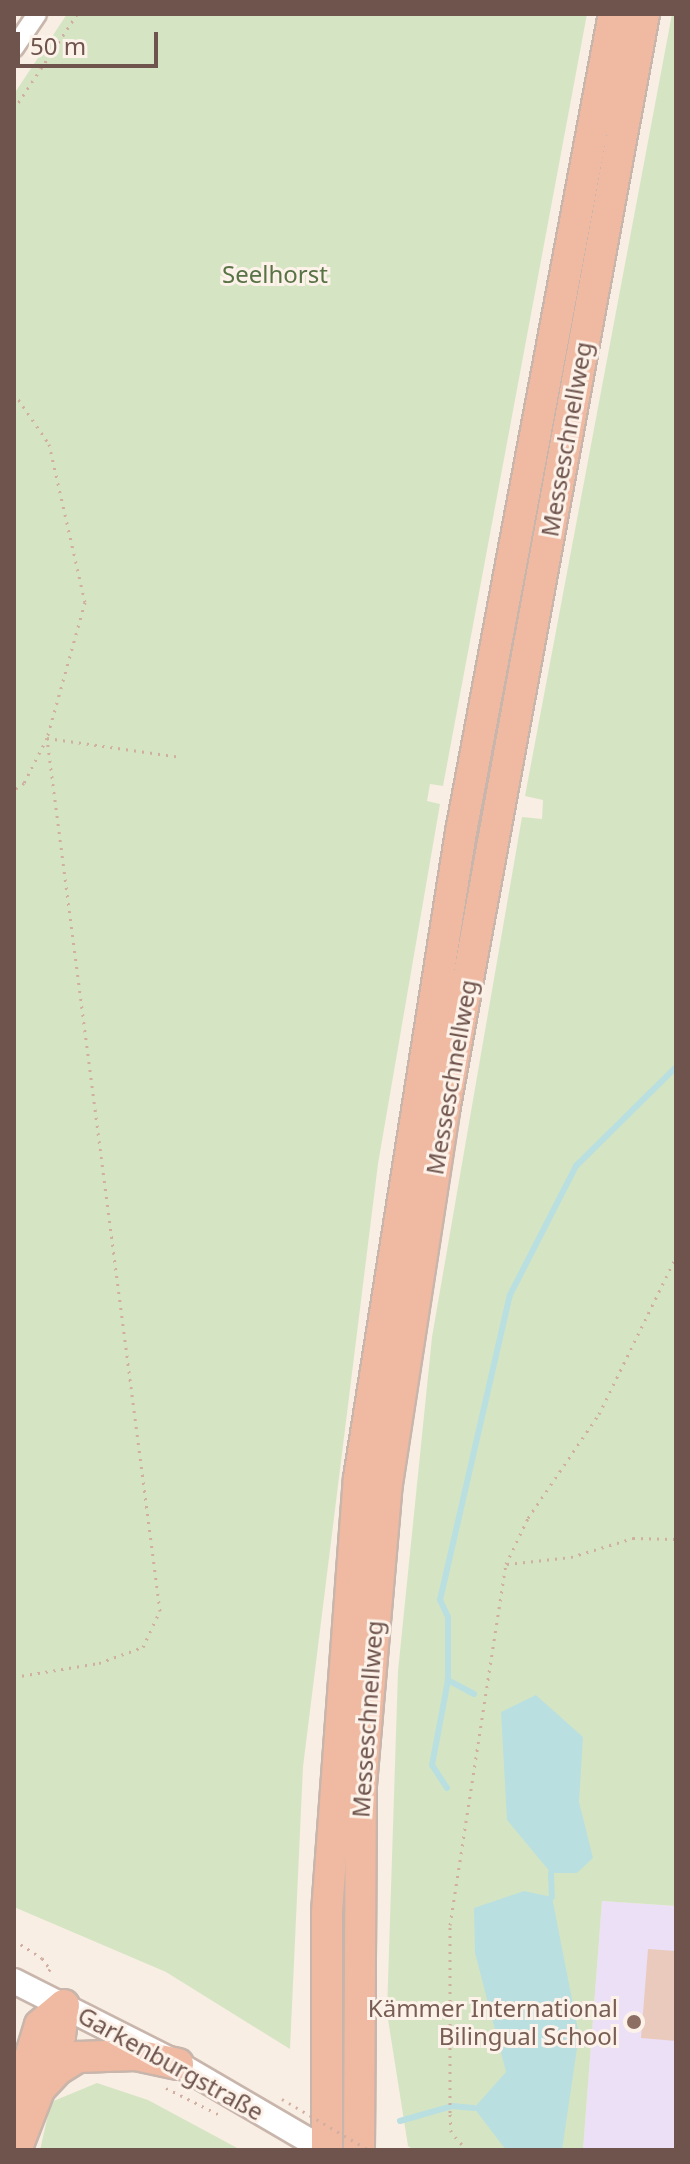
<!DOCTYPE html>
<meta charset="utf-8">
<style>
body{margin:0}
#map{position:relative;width:690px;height:2164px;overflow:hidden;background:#f9eee3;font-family:"Noto Sans",sans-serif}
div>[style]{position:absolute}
.education>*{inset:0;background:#ebe0f5}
.green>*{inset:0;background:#d5e5c3}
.water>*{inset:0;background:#badfe0}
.stream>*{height:6px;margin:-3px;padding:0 3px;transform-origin:3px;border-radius:3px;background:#badfe0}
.building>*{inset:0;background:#ebcabe}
.path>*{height:3px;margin-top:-1.5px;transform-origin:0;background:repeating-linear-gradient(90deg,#d0aea1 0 2px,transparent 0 8px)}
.roads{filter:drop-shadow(2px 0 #c8b5ab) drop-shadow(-2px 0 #c8b5ab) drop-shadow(0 2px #c8b5ab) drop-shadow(0 -2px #c8b5ab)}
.minor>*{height:18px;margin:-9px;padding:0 9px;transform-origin:9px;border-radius:9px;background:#fff}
.secondary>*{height:24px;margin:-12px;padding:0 12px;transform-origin:12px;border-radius:12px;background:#fff}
.trunk>*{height:30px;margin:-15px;padding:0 15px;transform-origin:15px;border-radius:15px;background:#efbaa1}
.path-bridge>*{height:3px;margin-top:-1.5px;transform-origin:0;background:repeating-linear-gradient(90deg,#d0aea1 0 2px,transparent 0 8px)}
.dots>*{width:22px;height:22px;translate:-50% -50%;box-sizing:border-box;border:4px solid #fdf2e9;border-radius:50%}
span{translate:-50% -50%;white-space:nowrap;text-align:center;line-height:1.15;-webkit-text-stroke:6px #fdf2e9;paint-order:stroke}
.park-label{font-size:24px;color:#587345}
.street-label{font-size:24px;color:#6e544c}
.education-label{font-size:24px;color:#785e54}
.right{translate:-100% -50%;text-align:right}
.frame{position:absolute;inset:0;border:16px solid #6e544c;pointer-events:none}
.scale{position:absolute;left:16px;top:32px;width:142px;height:36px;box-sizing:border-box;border:4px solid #6e544c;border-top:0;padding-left:10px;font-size:24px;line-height:28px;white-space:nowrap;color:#6e544c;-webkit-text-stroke:6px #fdf2e9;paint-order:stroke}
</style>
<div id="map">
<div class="education">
<i style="clip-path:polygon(602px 1901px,676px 1906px,676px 2150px,583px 2150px)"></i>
</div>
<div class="green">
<i style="clip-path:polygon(67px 14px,587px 14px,443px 786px,430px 784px,427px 801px,440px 804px,378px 1164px,303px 1767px,290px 2049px,166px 1972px,14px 1907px,14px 94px)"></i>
<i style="clip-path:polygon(672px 14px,676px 14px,676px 1906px,602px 1901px,583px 2150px,414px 2150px,408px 2146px,387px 2013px,398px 1671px,432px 1337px,522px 817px,542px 819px,543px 800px,525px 796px)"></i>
<i style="clip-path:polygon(97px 2083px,148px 2100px,241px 2150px,40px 2150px,51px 2102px)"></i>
</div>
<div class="water">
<i style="clip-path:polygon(536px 1695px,583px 1737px,579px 1802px,593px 1858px,577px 1873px,551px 1873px,507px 1820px,501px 1712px)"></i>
<i style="clip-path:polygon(524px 1891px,552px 1897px,579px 2035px,562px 2150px,506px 2150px,474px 2108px,506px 2072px,475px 1953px,474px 1908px)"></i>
</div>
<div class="stream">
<i style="left:474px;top:1694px;width:30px;rotate:-152deg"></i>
<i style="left:448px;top:1680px;width:63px;rotate:-90deg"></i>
<i style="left:448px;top:1617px;width:19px;rotate:-115deg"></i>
<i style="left:440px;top:1600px;width:313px;rotate:-77.1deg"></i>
<i style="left:510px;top:1295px;width:145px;rotate:-62.9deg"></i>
<i style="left:576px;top:1166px;width:141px;rotate:-44.7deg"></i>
<i style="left:447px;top:1788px;width:27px;rotate:-123deg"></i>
<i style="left:432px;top:1765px;width:86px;rotate:-79.3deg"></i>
<i style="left:551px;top:1873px;width:24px;rotate:88deg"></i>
<i style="left:400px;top:2121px;width:54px;rotate:-16.1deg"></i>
<i style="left:452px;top:2106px;width:22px;rotate:5deg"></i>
</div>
<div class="building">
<i style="clip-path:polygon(648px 1949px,676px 1951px,676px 2041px,641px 2038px)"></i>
</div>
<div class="path">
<i style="left:14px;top:109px;width:114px;rotate:-56.4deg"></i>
<i style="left:14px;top:393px;width:62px;rotate:55.5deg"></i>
<i style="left:49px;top:444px;width:162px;rotate:77.2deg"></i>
<i style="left:85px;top:602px;width:141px;rotate:105.6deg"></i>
<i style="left:47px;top:738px;width:51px;rotate:117.1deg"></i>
<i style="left:24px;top:783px;width:12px;rotate:145deg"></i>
<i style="left:47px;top:738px;width:135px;rotate:8.1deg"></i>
<i style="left:507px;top:1564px;width:64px;rotate:-6.2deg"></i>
<i style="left:571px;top:1557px;width:65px;rotate:-17deg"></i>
<i style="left:633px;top:1538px;width:43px;rotate:1.3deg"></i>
<i style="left:14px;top:1677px;width:86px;rotate:-9.4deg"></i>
<i style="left:99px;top:1663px;width:47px;rotate:-20deg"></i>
<i style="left:143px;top:1647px;width:40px;rotate:-65deg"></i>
<i style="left:160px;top:1611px;width:880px;rotate:-97.38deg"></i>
<i style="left:14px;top:1940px;width:33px;rotate:33deg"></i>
<i style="left:42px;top:1958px;width:14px;rotate:54deg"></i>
<i style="left:50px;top:1969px;width:6px;rotate:121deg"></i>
<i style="left:166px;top:2088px;width:60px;rotate:26.6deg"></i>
<i style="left:467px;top:2150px;width:24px;rotate:-132deg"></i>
<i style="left:451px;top:2132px;width:19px;rotate:-93deg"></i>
<i style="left:450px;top:2113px;width:188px;rotate:-90deg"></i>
<i style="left:450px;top:1925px;width:365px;rotate:-81.2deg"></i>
<i style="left:506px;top:1564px;width:51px;rotate:-64.4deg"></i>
<i style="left:528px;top:1518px;width:126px;rotate:-55.7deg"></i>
<i style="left:599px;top:1414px;width:175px;rotate:-63.9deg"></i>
</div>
<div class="roads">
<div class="minor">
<i style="left:14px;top:48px;width:41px;rotate:-55.9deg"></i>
</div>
<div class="secondary">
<i style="left:14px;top:1981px;width:184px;rotate:26.8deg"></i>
<i style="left:178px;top:2064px;width:170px;rotate:30.3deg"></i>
</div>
<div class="trunk">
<i style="left:33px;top:2096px;width:35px;rotate:-47deg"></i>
<i style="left:57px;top:2070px;width:25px;rotate:-32deg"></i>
<i style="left:78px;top:2057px;width:58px;rotate:-2deg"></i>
<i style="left:136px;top:2055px;width:43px;rotate:12.1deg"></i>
<i style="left:17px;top:2100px;width:78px;rotate:-73deg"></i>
<i style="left:40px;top:2025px;width:31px;rotate:-40deg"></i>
<i style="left:16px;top:2150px;width:122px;rotate:-68.9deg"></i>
<i style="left:60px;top:2036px;width:31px;rotate:-83deg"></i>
<i style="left:327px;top:2150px;width:238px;rotate:-90deg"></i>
<i style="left:327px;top:1912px;width:435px;rotate:-85.8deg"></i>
<i style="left:359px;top:1478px;width:654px;rotate:-81.03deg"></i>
<i style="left:461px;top:832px;width:832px;rotate:-79.41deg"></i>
<i style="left:359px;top:2150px;width:365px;rotate:-89.7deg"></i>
<i style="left:361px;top:1785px;width:302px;rotate:-85.1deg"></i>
<i style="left:387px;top:1484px;width:377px;rotate:-81.3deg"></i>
<i style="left:444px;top:1111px;width:1115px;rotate:-79.67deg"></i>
</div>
</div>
<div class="path-bridge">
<i style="left:282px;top:2099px;width:101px;rotate:30.4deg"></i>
</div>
<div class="dots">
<i style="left:634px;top:2022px;background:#8d6e63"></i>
</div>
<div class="park-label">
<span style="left:275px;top:274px">Seelhorst</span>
</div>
<div class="street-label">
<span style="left:566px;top:439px;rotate:-80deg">Messeschnellweg</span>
<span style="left:451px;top:1077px;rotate:-80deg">Messeschnellweg</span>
<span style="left:367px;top:1719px;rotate:-86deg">Messeschnellweg</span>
<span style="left:171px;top:2063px;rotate:29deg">Garkenburgstraße</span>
</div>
<div class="education-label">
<span class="right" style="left:618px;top:2022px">Kämmer International<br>Bilingual School</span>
</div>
<div class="frame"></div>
<div class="scale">50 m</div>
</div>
